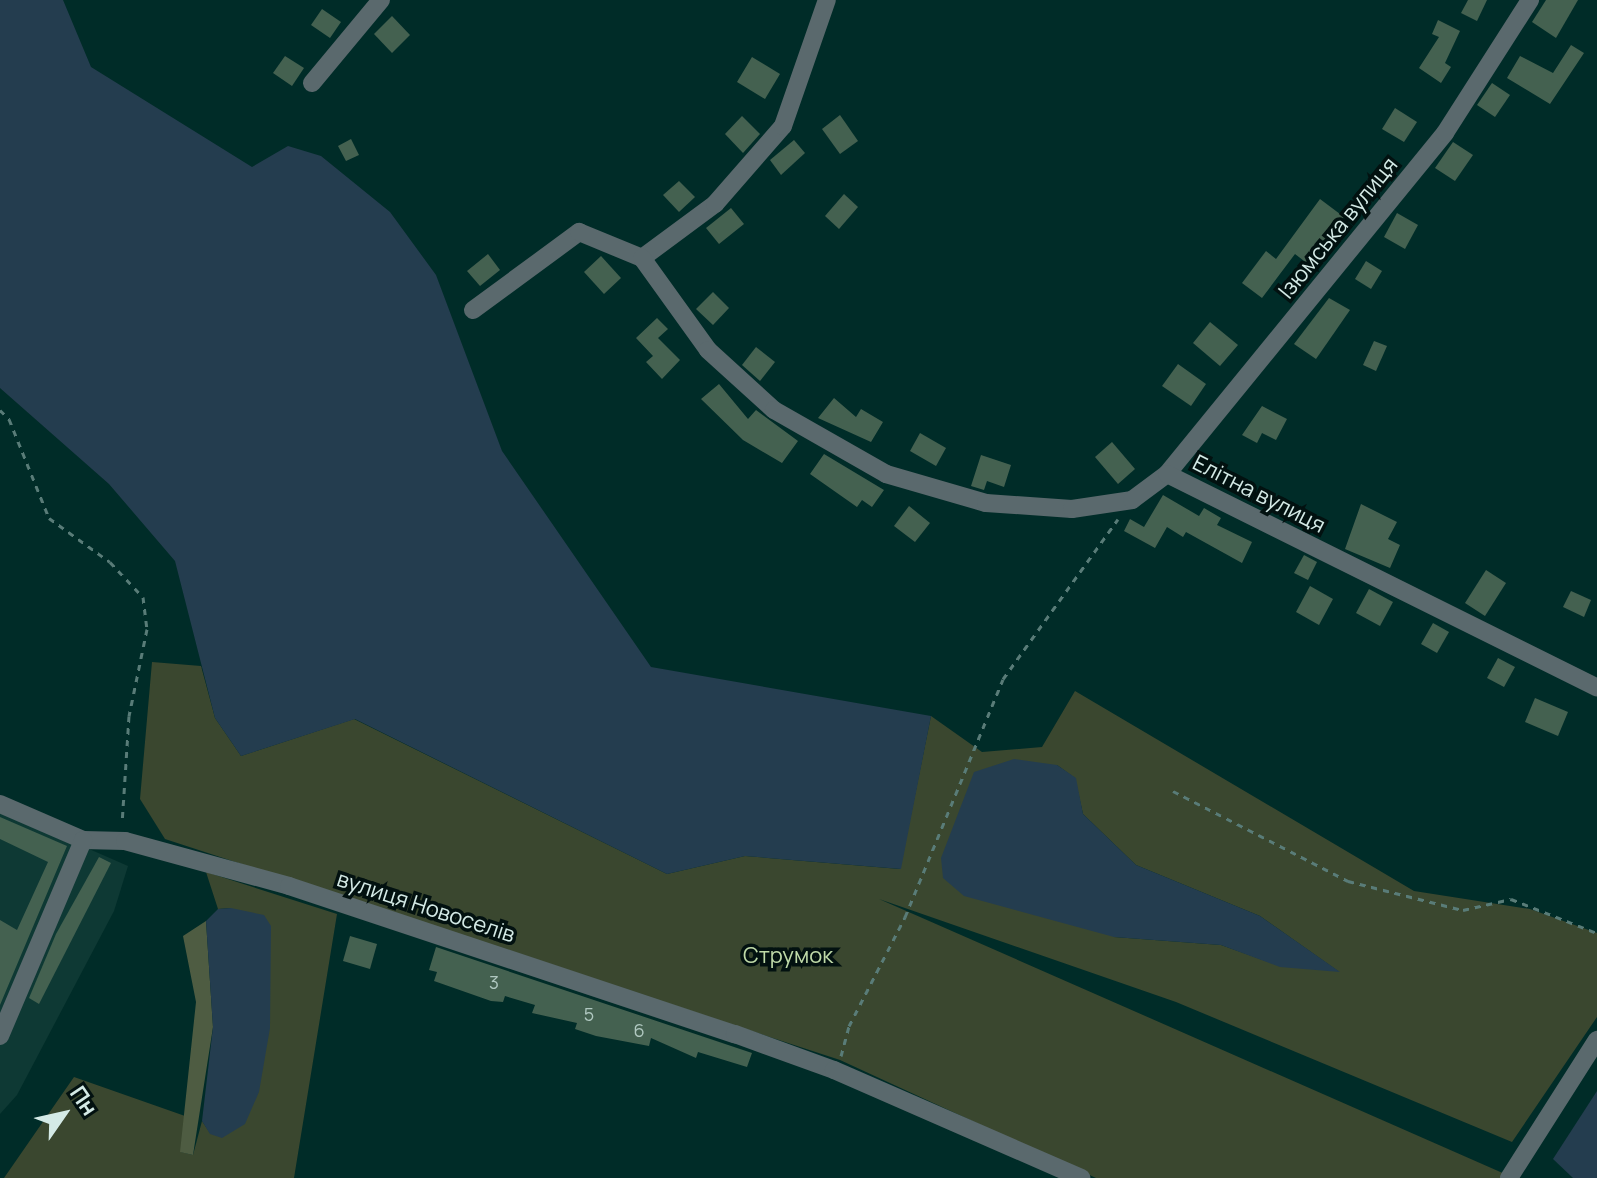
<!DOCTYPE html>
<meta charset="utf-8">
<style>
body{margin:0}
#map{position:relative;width:1597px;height:1178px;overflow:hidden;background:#002c28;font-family:Manrope,sans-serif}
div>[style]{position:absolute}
.built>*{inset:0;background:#0e3934}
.green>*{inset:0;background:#3a472f}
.forest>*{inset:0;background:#4e5c42}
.water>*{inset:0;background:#243d4f}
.building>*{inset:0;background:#446150}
.path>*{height:3px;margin-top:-1.5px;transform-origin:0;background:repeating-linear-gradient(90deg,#597c78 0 6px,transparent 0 12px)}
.minor>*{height:18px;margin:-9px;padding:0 9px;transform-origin:9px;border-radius:9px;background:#5a696d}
span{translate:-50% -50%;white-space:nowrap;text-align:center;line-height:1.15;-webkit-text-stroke:7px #021110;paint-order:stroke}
.number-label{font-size:18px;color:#b0c8c0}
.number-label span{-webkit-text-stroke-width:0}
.street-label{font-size:22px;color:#d4eae6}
.park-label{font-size:22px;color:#bfdaa8}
.north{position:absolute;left:24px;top:1074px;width:80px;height:80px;-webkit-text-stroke:6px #021110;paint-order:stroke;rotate:56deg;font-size:22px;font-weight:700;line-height:32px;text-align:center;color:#d4eae6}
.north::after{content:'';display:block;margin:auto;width:28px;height:36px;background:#d4eae6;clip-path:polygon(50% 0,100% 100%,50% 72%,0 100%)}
</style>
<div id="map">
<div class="built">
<i style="clip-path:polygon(0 810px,128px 866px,114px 911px,17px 1095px,0 1114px)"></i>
</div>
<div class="green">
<i style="clip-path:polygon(evenodd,152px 662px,201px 666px,215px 718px,241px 756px,354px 719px,667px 874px,745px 856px,900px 869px,931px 716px,982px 752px,1042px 747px,1075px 691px,1414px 891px,1530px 909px,1597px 933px,1597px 1017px,1512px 1142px,1176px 1002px,879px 899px,1514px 1178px,1096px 1178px,840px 1060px,165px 839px,140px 799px,152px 662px,1057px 765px,1075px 778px,1083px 814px,1136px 865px,1260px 916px,1338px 971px,1280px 966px,1221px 945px,1114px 937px,1057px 765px)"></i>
<i style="clip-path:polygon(206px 872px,337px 914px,294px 1178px,4px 1178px,74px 1077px,185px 1116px,181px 1152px,193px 1155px,202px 1121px,210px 1133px,231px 908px,218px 909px)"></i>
</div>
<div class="forest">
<i style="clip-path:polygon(206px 921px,213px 1027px,193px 1155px,180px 1152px,196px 1002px,183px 936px)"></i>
</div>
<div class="water">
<i style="clip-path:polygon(0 0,63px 0,91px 67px,252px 167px,288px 146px,321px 156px,390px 212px,436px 275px,502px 451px,651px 667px,931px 716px,901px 869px,745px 856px,667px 874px,355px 719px,241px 756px,215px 718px,175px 561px,109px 484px,0 388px)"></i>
<i style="clip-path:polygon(1014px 759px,1057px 765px,1076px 778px,1083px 814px,1136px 865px,1260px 916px,1340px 972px,1280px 967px,1221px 945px,1114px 937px,964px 896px,943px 878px,941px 858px,974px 772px)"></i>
<i style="clip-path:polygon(231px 908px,264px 915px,271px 926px,270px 1028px,259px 1092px,245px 1124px,222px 1138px,210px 1134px,202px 1121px,213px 1027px,206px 921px,218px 909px)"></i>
<i style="clip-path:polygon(1597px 1091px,1597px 1178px,1573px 1178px,1553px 1159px)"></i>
</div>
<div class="building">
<i style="clip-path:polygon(1468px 0,1487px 0,1477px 21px,1461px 13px)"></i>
<i style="clip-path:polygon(1546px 0,1578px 0,1556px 38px,1532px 22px)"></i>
<i style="clip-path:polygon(322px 9px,341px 22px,330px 38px,311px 25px)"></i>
<i style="clip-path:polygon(392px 16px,410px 35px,392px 53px,374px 34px)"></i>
<i style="clip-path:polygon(1438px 20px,1460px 31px,1445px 63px,1451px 67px,1441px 83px,1419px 68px,1439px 37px,1432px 34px)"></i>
<i style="clip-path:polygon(1571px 45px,1584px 53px,1550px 104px,1507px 78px,1520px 56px,1553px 73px)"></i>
<i style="clip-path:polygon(285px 56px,304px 68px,292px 86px,273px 73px)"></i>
<i style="clip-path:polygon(752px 57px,780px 74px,765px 99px,737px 82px)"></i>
<i style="clip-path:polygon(1492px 83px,1510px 95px,1495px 117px,1477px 105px)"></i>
<i style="clip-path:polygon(1395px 108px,1417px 122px,1404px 142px,1382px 129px)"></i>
<i style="clip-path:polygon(840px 115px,858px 141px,840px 154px,822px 129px)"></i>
<i style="clip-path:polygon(742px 116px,760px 134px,743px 153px,725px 134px)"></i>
<i style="clip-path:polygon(351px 139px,359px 155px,346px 161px,338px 146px)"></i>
<i style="clip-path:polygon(794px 140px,805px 153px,781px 175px,770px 160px)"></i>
<i style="clip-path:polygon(1453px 142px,1473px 155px,1455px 181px,1435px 168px)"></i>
<i style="clip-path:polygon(679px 181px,695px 197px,679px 212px,663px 195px)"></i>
<i style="clip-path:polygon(844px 194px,858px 207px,839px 229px,825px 216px)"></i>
<i style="clip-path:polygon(1320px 199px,1344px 217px,1308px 264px,1295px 254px,1262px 298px,1242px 283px,1266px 251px,1276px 259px)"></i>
<i style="clip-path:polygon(731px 208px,744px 224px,719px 244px,706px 228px)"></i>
<i style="clip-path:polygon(1397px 213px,1418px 225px,1405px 249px,1384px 237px)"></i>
<i style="clip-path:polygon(488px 254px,500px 270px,480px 286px,467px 271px)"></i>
<i style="clip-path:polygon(601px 256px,621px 278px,604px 294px,584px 272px)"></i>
<i style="clip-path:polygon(1366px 261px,1382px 271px,1371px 289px,1355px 279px)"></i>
<i style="clip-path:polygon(713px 292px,729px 308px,713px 325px,696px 309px)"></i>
<i style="clip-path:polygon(1329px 298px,1350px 310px,1316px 359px,1294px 344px)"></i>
<i style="clip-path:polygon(657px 318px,668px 329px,658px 338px,680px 360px,662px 379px,646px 362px,653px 356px,636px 338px)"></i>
<i style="clip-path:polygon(1210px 322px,1238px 345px,1220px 366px,1193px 343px)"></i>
<i style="clip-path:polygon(1374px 341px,1387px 346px,1376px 371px,1363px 365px)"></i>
<i style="clip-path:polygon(756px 347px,775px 362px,760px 381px,742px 365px)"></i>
<i style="clip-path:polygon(1178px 364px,1206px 384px,1191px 406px,1162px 386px)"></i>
<i style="clip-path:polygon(719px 384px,748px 419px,756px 410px,798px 441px,782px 463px,743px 440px,701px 399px)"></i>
<i style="clip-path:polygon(834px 398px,856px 417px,861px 409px,883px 422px,871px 442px,818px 418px)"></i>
<i style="clip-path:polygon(1262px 406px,1287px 419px,1276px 440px,1262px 433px,1257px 443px,1242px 435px)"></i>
<i style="clip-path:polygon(920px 433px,946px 448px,936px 466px,910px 451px)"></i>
<i style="clip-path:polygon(1112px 442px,1135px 469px,1118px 484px,1095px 457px)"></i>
<i style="clip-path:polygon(824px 454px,884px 490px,872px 507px,862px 500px,857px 507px,810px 474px)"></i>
<i style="clip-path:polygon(981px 455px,1011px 465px,1004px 487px,987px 481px,984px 490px,971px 486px)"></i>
<i style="clip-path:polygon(1163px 495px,1199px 516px,1204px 508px,1221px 518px,1217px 525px,1252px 542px,1242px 563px,1186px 532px,1183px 537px,1167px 527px,1155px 548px,1124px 531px,1130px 519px,1144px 527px)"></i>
<i style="clip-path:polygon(1361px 504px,1397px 522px,1388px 539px,1400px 545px,1390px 568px,1345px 549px)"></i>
<i style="clip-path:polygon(909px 506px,930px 523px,915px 542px,894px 526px)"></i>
<i style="clip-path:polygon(1304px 555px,1317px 562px,1308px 580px,1294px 573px)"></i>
<i style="clip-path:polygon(1486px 570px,1506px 583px,1485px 616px,1465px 603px)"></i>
<i style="clip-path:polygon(1310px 586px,1333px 599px,1319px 625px,1296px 612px)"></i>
<i style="clip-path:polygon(1369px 589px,1393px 602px,1380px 626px,1356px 613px)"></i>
<i style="clip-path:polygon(1571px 591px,1591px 600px,1584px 617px,1563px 607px)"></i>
<i style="clip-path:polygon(1433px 623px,1449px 632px,1437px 653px,1421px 644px)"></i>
<i style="clip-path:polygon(1498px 658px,1515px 667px,1504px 687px,1487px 678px)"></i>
<i style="clip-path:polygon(1535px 698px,1568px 712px,1558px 736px,1525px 722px)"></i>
<i style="clip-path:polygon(0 817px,67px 846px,0 1005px,0 920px,17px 930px,48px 862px,0 839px)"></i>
<i style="clip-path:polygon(99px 857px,111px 863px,39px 1004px,29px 998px,56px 934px)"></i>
<i style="clip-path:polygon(350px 936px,377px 944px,370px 969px,343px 961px)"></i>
<i style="clip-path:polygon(436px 947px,752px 1053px,747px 1067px,698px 1052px,696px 1058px,651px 1038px,649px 1046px,596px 1036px,575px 1029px,577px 1023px,532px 1013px,535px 1005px,505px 996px,503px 1002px,491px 1001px,434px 981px,437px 972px,429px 970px)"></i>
</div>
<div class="path">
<i style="left:0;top:410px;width:13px;rotate:45deg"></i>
<i style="left:9px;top:419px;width:107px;rotate:68deg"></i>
<i style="left:49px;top:518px;width:75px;rotate:35.8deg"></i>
<i style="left:110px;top:562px;width:48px;rotate:46.7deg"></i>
<i style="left:143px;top:597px;width:32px;rotate:83deg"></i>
<i style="left:147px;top:629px;width:89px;rotate:101.7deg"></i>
<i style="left:129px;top:716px;width:107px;rotate:93.7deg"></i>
<i style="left:1173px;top:791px;width:197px;rotate:27.2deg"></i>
<i style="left:1348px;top:881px;width:119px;rotate:14.2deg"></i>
<i style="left:1463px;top:910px;width:49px;rotate:-12.9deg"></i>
<i style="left:1511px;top:899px;width:92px;rotate:21.6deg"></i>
<i style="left:841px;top:1056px;width:31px;rotate:-75deg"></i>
<i style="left:849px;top:1026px;width:123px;rotate:-62.8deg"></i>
<i style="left:905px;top:917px;width:257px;rotate:-67.6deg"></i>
<i style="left:1003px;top:679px;width:197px;rotate:-54.3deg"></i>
</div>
<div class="minor">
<i style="left:312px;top:83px;width:108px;rotate:-50.3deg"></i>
<i style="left:642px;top:258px;width:91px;rotate:-36.5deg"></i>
<i style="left:715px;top:204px;width:103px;rotate:-48.9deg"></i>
<i style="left:783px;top:126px;width:133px;rotate:-70.8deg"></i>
<i style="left:473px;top:310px;width:132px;rotate:-36.3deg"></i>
<i style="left:579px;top:232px;width:68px;rotate:22.4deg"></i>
<i style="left:642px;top:258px;width:113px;rotate:54.3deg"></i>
<i style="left:708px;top:350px;width:89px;rotate:42.3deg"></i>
<i style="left:774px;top:410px;width:129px;rotate:29.7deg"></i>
<i style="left:886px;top:474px;width:104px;rotate:16.2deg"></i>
<i style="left:986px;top:503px;width:86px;rotate:4deg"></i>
<i style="left:1072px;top:509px;width:61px;rotate:-8.5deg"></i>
<i style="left:1132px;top:500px;width:44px;rotate:-36.6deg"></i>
<i style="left:1167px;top:474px;width:440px;rotate:-50.8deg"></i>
<i style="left:1445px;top:133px;width:158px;rotate:-57.4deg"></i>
<i style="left:1167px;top:474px;width:480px;rotate:26.4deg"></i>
<i style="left:0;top:804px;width:90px;rotate:23.4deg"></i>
<i style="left:83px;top:840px;width:42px;rotate:1.4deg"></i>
<i style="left:125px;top:841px;width:170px;rotate:15.3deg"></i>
<i style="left:289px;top:886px;width:470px;rotate:18.4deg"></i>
<i style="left:735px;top:1034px;width:105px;rotate:20deg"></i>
<i style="left:834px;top:1070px;width:270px;rotate:23.6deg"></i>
<i style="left:0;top:1036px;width:213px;rotate:-67deg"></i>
<i style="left:1509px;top:1178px;width:164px;rotate:-57.5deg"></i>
</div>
<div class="number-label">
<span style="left:494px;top:982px">3</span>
<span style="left:589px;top:1014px">5</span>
<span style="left:639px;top:1030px">6</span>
</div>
<div class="street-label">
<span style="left:1338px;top:228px;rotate:-51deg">Ізюмська вулиця</span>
<span style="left:1259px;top:494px;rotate:27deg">Елітна вулиця</span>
<span style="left:426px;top:907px;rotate:18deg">вулиця Новоселів</span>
</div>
<div class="park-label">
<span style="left:788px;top:956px">Струмок</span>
</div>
<div class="north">Пн</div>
</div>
